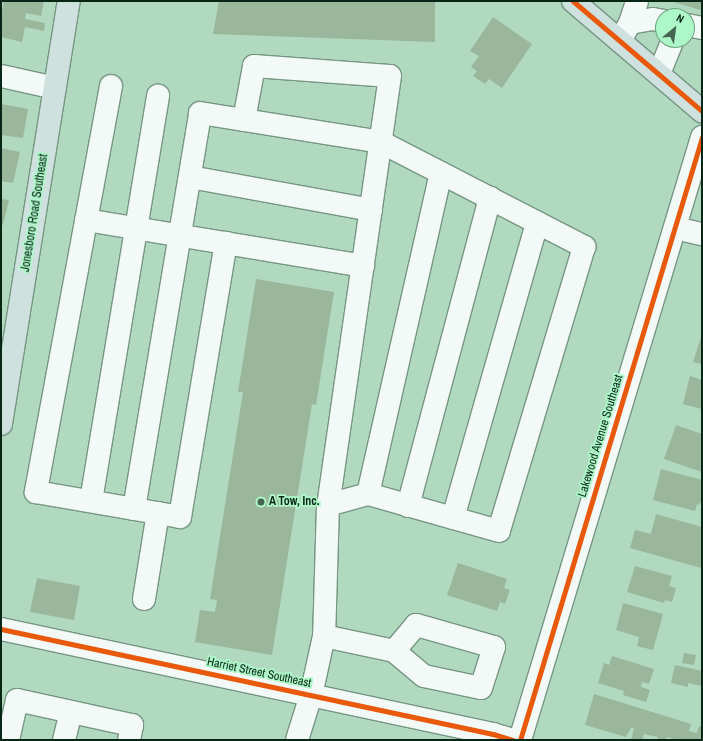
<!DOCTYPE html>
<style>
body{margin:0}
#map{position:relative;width:703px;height:741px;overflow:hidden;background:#b1d9c0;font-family:"Archivo Narrow",sans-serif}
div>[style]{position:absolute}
.building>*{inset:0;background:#9ab69b}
.roads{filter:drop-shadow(1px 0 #769682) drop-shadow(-1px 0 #769682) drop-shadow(0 1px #769682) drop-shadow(0 -1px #769682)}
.minor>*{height:22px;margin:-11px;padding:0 11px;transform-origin:11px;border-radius:11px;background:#f3f9f6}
.major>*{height:22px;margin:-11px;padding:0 11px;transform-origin:11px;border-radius:11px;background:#cee1df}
.cycleway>*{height:5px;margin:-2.5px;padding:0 2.5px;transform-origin:2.5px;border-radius:2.5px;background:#e8590c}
.dots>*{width:11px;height:11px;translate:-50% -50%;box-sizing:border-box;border:2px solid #aef7c8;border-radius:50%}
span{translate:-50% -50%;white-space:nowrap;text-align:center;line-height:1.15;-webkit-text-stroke:3.5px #aef7c8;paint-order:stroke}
.street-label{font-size:12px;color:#082615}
.poi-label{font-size:12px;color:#082615;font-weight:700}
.left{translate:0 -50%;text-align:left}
.frame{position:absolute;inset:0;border:2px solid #082615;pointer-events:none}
.north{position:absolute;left:655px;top:8px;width:40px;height:40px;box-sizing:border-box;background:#aef7c8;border:1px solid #6ca380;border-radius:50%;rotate:29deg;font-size:11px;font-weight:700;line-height:16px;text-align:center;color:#082615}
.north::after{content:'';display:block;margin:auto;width:14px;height:18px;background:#436551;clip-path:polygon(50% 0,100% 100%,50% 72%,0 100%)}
</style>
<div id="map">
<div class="building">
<i style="clip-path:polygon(4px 1px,44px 1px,41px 16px,26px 13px,25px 19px,45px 23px,44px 31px,25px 27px,22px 42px,1px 37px,1px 16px)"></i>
<i style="clip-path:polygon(219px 1px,435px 1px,435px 42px,213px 34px)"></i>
<i style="clip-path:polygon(670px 1px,702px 1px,702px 9px,700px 10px)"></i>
<i style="clip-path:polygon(493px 17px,532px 44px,502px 88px,489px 79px,485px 84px,473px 76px,477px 71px,471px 67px,479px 56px,470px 51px)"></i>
<i style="clip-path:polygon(1px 104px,28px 109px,23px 138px,1px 135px)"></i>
<i style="clip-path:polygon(1px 148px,20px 152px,13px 183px,1px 181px)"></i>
<i style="clip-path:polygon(1px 199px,9px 200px,3px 225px,1px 225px)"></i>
<i style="clip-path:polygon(256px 279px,334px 292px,316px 405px,312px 404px,272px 655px,195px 642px,200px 610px,215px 612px,217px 600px,210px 599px,243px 392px,238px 392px)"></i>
<i style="clip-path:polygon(702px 334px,702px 364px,693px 362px)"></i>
<i style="clip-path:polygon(690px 376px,702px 380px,702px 409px,683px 404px)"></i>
<i style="clip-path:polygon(676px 425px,702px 434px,702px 472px,664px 459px)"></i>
<i style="clip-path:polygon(661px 469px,702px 480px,702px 500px,699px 505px,697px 504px,695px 511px,653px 500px)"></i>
<i style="clip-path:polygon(656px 514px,702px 527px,701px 568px,630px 548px,635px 530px,651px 534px)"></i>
<i style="clip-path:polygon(458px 563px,507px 579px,504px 588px,510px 590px,505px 604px,500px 602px,497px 611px,447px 595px)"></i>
<i style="clip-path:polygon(635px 566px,672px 576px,669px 586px,676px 588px,672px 602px,665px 600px,664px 603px,627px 592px)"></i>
<i style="clip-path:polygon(37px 578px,80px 586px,74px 620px,30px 612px)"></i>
<i style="clip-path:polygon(623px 603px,663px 614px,653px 650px,637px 646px,639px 637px,616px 630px)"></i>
<i style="clip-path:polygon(684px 653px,696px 655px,694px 665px,682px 663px)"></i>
<i style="clip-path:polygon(612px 656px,654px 669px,649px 684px,642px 682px,641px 687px,650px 690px,646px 702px,623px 695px,624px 691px,598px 683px,604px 663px,609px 665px)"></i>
<i style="clip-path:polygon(675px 665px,702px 671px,702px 686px,688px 683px,688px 687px,671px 683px)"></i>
<i style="clip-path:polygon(594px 694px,691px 724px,689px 731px,697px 733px,699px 726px,702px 727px,702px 740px,677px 740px,667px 737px,666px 740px,657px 740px,658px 737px,644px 734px,642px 740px,631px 740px,634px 728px,631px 728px,626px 737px,585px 725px)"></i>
</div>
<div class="roads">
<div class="minor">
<i style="left:630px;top:23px;width:23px;rotate:-72deg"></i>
<i style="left:687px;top:25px;width:15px;rotate:11deg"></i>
<i style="left:620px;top:41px;width:21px;rotate:-61deg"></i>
<i style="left:630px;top:23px;width:23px;rotate:-10deg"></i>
<i style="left:653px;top:19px;width:10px;rotate:11deg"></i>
<i style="left:659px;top:74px;width:37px;rotate:-68deg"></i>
<i style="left:1px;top:76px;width:55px;rotate:12.5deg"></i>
<i style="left:111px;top:86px;width:413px;rotate:100.5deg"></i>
<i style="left:36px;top:492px;width:146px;rotate:9.8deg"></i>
<i style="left:180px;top:517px;width:278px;rotate:-80.5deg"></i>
<i style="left:244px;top:120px;width:55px;rotate:-79.5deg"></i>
<i style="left:254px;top:66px;width:136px;rotate:4.2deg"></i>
<i style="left:390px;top:76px;width:433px;rotate:98.2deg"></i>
<i style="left:328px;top:505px;width:131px;rotate:91.7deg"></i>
<i style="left:324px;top:636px;width:60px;rotate:102.4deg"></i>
<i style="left:311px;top:695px;width:47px;rotate:107.3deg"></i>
<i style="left:190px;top:177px;width:184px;rotate:10.3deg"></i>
<i style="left:86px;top:220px;width:281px;rotate:9.4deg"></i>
<i style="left:675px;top:228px;width:28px;rotate:13deg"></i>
<i style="left:368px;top:494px;width:329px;rotate:-77.2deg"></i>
<i style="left:91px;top:501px;width:411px;rotate:-80.6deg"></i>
<i style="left:408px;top:506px;width:319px;rotate:-75.1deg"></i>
<i style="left:134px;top:509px;width:401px;rotate:-80.5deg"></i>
<i style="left:200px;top:113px;width:183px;rotate:9.1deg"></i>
<i style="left:381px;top:142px;width:229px;rotate:27.3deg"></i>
<i style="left:584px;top:247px;width:296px;rotate:106.7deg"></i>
<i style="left:499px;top:531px;width:136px;rotate:-164.2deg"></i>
<i style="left:368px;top:494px;width:41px;rotate:164.6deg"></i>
<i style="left:453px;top:518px;width:307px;rotate:-74.1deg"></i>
<i style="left:144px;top:599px;width:87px;rotate:-80.8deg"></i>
<i style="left:1px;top:629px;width:503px;rotate:12.05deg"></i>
<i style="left:493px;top:734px;width:21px;rotate:17deg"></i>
<i style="left:324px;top:636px;width:72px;rotate:12.1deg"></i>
<i style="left:394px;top:651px;width:39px;rotate:40deg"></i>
<i style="left:424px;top:676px;width:58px;rotate:11.9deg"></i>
<i style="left:481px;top:688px;width:43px;rotate:-72.4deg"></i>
<i style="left:494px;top:647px;width:81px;rotate:-164.2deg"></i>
<i style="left:416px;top:625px;width:34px;rotate:130deg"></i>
<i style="left:8px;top:740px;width:41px;rotate:-77.3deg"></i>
<i style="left:17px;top:700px;width:118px;rotate:12.3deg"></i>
<i style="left:132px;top:725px;width:15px;rotate:101deg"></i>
<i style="left:64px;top:740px;width:29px;rotate:-76deg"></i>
<i style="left:520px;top:740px;width:630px;rotate:-73.2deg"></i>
</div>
<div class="major">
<i style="left:573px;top:1px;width:170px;rotate:40.5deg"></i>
<i style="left:1px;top:424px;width:428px;rotate:-80.9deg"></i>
</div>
</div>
<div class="cycleway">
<i style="left:573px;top:1px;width:170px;rotate:40.5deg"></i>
<i style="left:1px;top:629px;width:503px;rotate:12.05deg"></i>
<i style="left:493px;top:734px;width:21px;rotate:17deg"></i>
<i style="left:520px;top:740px;width:630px;rotate:-73.2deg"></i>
</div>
<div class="dots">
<i style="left:261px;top:502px;background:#436551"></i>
</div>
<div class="street-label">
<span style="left:35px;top:213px;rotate:-81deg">Jonesboro Road Southeast</span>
<span style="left:601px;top:436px;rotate:-73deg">Lakewood Avenue Southeast</span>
<span style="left:259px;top:673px;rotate:12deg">Harriet Street Southeast</span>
</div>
<div class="poi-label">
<span class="left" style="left:269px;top:502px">A Tow, Inc.</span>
</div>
<div class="frame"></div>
<div class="north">N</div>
</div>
